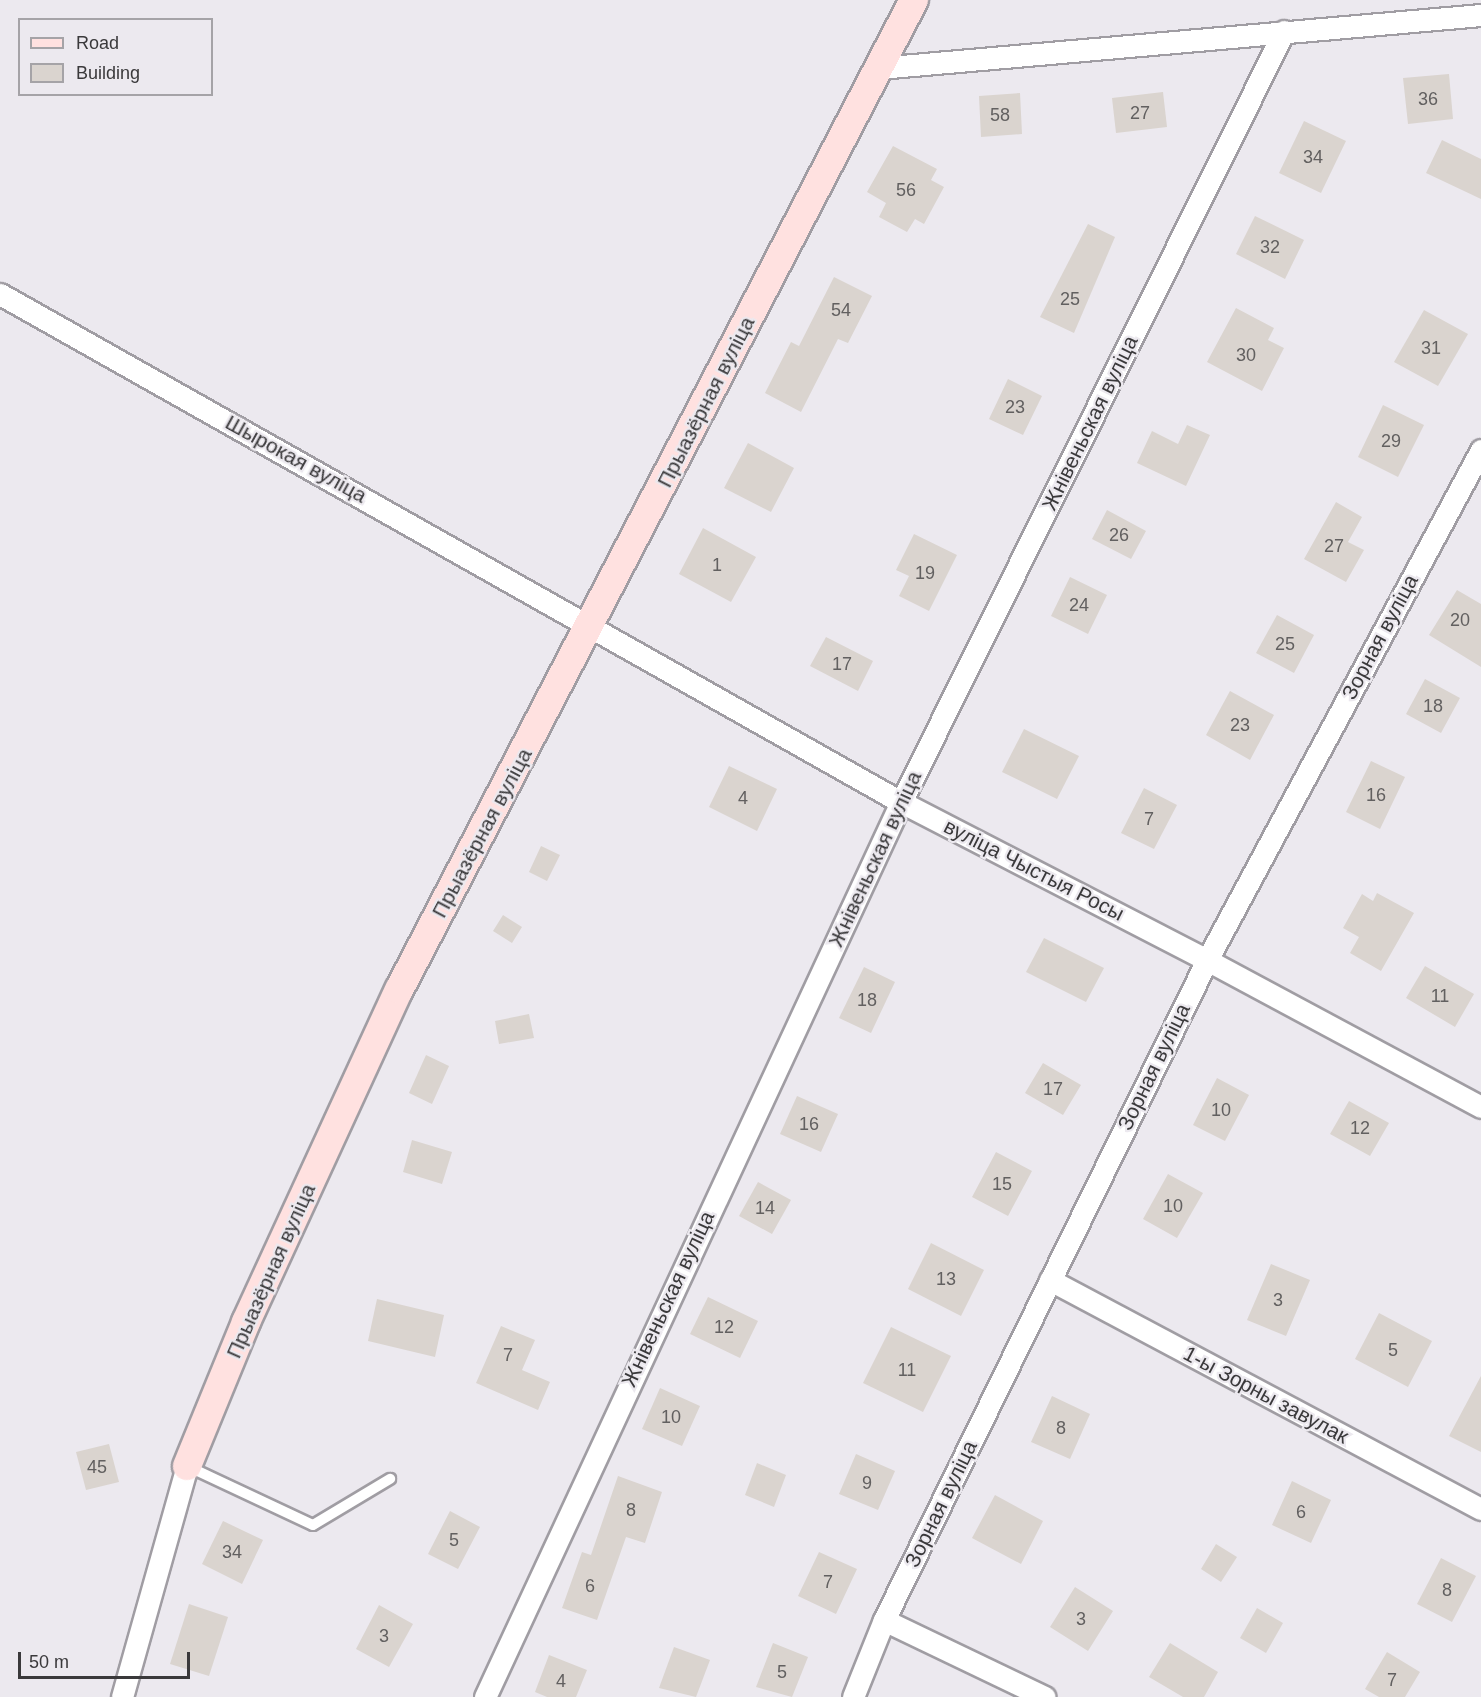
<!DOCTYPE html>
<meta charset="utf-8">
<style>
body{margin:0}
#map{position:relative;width:1481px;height:1697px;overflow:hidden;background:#ece9ef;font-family:Arial,sans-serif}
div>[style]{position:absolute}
.building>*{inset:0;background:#dad4cf}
.roads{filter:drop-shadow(2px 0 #a09da3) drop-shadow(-2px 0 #a09da3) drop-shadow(0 2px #a09da3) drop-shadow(0 -2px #a09da3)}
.lane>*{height:10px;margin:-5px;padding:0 5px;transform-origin:5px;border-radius:5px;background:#fff}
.street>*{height:21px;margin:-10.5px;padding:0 10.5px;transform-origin:10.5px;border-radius:10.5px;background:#fff}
.secondary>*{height:28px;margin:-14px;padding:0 14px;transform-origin:14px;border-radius:14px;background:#ffe1e0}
span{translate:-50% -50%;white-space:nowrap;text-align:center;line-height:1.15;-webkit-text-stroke:4.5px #ece9ef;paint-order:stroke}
.number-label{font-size:18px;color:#626060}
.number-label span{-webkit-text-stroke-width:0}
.street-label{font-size:21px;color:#3a393b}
.legend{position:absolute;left:18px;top:18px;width:195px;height:78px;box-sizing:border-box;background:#ece9ef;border:2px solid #a5a3a7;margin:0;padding:8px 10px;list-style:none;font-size:18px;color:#3a393b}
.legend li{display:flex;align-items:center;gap:12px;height:30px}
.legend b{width:30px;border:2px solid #a5a3a7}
.scale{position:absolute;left:18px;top:1652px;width:172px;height:27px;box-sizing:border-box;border:3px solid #3a393b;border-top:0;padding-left:8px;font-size:18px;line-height:21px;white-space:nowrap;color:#3a393b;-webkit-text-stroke:4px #ece9ef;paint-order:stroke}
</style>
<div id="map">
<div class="building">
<i style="clip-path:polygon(1449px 74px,1453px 119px,1408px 124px,1403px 78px)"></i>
<i style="clip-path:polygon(1163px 92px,1167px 127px,1116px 133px,1112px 98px)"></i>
<i style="clip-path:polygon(1020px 93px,1022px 134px,981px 137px,979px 96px)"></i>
<i style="clip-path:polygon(1304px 121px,1346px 141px,1321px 193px,1279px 173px)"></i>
<i style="clip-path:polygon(1442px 140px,1481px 159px,1481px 199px,1426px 173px)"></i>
<i style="clip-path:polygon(893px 146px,937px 169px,931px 180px,944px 187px,924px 224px,915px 219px,907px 232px,879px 217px,886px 203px,867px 192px)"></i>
<i style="clip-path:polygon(1255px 216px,1304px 240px,1285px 279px,1236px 254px)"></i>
<i style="clip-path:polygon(1088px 224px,1115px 237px,1074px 333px,1040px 317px)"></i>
<i style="clip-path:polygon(834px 277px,872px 296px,848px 343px,838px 339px,801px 412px,765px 393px,791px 342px,799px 346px)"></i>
<i style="clip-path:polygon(1236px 308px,1274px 328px,1268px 340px,1284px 348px,1262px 391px,1207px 362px)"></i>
<i style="clip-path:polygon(1424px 310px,1468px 334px,1438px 386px,1394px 362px)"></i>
<i style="clip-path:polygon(1008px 379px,1042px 396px,1023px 435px,989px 419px)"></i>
<i style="clip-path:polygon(1383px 405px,1424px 425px,1398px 477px,1358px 457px)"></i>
<i style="clip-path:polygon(1187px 425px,1210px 435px,1186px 486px,1137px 463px,1152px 431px,1178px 444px)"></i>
<i style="clip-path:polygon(748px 443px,794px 468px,771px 512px,724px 488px)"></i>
<i style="clip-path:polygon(1336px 502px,1362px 517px,1348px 542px,1364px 550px,1346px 582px,1304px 559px)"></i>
<i style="clip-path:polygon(1107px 510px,1146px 531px,1131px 559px,1092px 539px)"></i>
<i style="clip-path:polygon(703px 528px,756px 557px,731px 602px,679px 574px)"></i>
<i style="clip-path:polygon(914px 534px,957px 555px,929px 611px,899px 596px,909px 576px,896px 570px)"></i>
<i style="clip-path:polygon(1070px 577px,1107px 595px,1088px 634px,1051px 616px)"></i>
<i style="clip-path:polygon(1457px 590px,1481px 604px,1481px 667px,1429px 635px)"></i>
<i style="clip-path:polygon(1277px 615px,1314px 635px,1294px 673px,1256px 653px)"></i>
<i style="clip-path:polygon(826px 637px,873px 661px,858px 691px,810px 666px)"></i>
<i style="clip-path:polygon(1425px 679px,1460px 698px,1441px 733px,1406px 714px)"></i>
<i style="clip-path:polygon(1230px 691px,1274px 715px,1250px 760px,1206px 735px)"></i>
<i style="clip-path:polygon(1024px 729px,1079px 756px,1057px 799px,1002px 772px)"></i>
<i style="clip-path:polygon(1371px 761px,1405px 777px,1380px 829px,1346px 812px)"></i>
<i style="clip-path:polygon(729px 766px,777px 789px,757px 831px,709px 807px)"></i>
<i style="clip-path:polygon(1144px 788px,1177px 805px,1154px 849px,1121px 833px)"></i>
<i style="clip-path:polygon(541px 846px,560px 855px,547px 881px,529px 872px)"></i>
<i style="clip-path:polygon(1377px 893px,1414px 913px,1381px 971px,1350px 953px,1359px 937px,1343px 928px,1362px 894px,1373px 901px)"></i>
<i style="clip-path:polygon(503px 915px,522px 927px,512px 943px,493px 931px)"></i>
<i style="clip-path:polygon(1044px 938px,1104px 968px,1086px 1002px,1026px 972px)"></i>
<i style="clip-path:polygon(1425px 966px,1474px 994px,1455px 1027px,1406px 998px)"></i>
<i style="clip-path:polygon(864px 967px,895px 982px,871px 1033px,839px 1018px)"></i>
<i style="clip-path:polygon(529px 1014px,534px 1038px,499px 1044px,495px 1021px)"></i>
<i style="clip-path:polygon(426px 1055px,449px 1066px,432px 1104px,409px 1093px)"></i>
<i style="clip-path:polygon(1043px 1063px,1081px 1085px,1063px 1115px,1025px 1093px)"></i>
<i style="clip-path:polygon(1217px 1078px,1249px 1095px,1225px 1141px,1193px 1125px)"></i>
<i style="clip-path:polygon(797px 1096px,838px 1114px,821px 1152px,780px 1134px)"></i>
<i style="clip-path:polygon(1349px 1101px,1389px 1123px,1370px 1156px,1330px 1134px)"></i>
<i style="clip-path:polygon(412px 1140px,452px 1152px,442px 1184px,403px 1172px)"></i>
<i style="clip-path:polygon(996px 1152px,1032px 1171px,1008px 1216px,972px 1197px)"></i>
<i style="clip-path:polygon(1168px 1174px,1203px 1193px,1177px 1238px,1143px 1219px)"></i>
<i style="clip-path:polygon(758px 1182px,791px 1200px,772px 1234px,739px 1216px)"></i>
<i style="clip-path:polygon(931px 1243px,984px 1270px,961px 1316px,908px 1289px)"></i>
<i style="clip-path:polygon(1271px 1264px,1310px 1280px,1286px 1336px,1247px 1320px)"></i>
<i style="clip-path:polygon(708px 1297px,758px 1321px,740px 1358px,690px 1334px)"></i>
<i style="clip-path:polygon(377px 1299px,444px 1315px,435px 1357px,368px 1341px)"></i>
<i style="clip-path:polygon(1379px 1313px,1432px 1341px,1408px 1387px,1355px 1359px)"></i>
<i style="clip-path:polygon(501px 1326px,535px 1340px,522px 1370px,550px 1382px,538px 1410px,476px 1383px)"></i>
<i style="clip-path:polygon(891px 1327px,951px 1356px,923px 1412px,863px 1383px)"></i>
<i style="clip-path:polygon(1481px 1376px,1481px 1452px,1449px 1436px)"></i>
<i style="clip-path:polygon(660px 1388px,700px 1406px,682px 1446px,642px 1429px)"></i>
<i style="clip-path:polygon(1052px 1396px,1090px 1414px,1070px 1459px,1031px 1442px)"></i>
<i style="clip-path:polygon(109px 1444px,119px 1482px,86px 1490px,76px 1452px)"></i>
<i style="clip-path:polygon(856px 1454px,895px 1471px,878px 1510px,839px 1494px)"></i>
<i style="clip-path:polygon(757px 1463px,786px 1475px,774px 1507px,745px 1495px)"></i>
<i style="clip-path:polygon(618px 1476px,662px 1492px,645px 1543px,626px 1537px,597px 1620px,562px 1608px,582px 1552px,591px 1555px)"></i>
<i style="clip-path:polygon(1292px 1481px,1331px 1500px,1311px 1543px,1272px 1525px)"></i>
<i style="clip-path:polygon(995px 1495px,1043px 1521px,1021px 1564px,972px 1538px)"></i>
<i style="clip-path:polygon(450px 1511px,480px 1527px,458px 1569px,428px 1554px)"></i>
<i style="clip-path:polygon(223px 1521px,263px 1540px,242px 1584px,202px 1564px)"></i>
<i style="clip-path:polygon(1216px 1544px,1237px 1557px,1221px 1582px,1201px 1569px)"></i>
<i style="clip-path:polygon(819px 1552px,857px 1569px,836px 1614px,798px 1596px)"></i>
<i style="clip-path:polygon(1441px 1558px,1476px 1576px,1452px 1622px,1417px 1604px)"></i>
<i style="clip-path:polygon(1075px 1587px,1113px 1611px,1088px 1651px,1050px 1627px)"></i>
<i style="clip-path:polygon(189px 1604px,228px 1617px,209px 1676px,170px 1664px)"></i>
<i style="clip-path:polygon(379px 1605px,413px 1624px,389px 1667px,356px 1649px)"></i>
<i style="clip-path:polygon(1257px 1608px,1283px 1623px,1266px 1653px,1240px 1638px)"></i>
<i style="clip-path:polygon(773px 1643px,808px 1657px,792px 1697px,756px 1687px)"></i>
<i style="clip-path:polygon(1170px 1643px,1218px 1672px,1204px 1697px,1183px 1697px,1149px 1677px)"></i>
<i style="clip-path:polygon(674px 1647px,710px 1660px,696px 1697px,659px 1688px)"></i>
<i style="clip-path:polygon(1387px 1652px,1420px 1672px,1405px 1697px,1379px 1697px,1365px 1689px)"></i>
<i style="clip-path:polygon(549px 1655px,587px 1670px,576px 1697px,547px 1697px,535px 1692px)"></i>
</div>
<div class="roads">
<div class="lane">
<i style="left:187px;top:1466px;width:139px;rotate:25.1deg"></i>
<i style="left:313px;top:1525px;width:90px;rotate:-30.9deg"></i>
</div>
<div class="street">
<i style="left:879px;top:68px;width:604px;rotate:-5.03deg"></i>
<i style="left:0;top:294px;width:1034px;rotate:29.42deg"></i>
<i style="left:901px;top:802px;width:344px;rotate:27.3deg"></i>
<i style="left:1207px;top:960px;width:311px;rotate:28.2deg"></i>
<i style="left:1050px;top:1280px;width:488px;rotate:28deg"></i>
<i style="left:884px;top:1620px;width:178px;rotate:25.6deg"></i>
<i style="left:122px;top:1697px;width:240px;rotate:-74.3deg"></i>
<i style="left:485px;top:1697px;width:987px;rotate:-65.07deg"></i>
<i style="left:901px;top:802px;width:861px;rotate:-63.58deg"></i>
<i style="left:853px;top:1697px;width:83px;rotate:-68.1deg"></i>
<i style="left:884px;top:1620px;width:735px;rotate:-63.92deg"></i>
<i style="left:1207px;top:960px;width:579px;rotate:-61.75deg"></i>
</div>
<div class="secondary">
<i style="left:187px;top:1466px;width:156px;rotate:-67.7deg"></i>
<i style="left:246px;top:1322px;width:366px;rotate:-65.3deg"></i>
<i style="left:399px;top:990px;width:1116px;rotate:-62.52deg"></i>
</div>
</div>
<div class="number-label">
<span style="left:1428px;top:99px">36</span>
<span style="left:1140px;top:113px">27</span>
<span style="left:1000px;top:115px">58</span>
<span style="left:1313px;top:157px">34</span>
<span style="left:906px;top:190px">56</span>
<span style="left:1270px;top:247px">32</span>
<span style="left:1070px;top:299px">25</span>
<span style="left:841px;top:310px">54</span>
<span style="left:1431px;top:348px">31</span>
<span style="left:1246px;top:355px">30</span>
<span style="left:1015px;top:407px">23</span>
<span style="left:1391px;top:441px">29</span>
<span style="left:1119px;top:535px">26</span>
<span style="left:1334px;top:546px">27</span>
<span style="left:717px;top:565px">1</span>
<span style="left:925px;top:573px">19</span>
<span style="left:1079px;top:605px">24</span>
<span style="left:1460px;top:620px">20</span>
<span style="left:1285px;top:644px">25</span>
<span style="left:842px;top:664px">17</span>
<span style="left:1433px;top:706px">18</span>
<span style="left:1240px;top:725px">23</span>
<span style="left:1376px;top:795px">16</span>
<span style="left:743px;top:798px">4</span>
<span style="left:1149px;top:819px">7</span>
<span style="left:1440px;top:996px">11</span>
<span style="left:867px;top:1000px">18</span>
<span style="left:1053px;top:1089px">17</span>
<span style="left:1221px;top:1110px">10</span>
<span style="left:809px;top:1124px">16</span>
<span style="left:1360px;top:1128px">12</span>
<span style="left:1002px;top:1184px">15</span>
<span style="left:1173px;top:1206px">10</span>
<span style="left:765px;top:1208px">14</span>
<span style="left:946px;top:1279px">13</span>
<span style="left:1278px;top:1300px">3</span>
<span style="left:724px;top:1327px">12</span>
<span style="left:1393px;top:1350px">5</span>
<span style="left:508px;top:1355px">7</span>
<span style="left:907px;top:1370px">11</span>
<span style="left:671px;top:1417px">10</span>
<span style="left:1061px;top:1428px">8</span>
<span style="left:97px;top:1467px">45</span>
<span style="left:867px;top:1483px">9</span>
<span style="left:631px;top:1510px">8</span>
<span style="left:1301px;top:1512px">6</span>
<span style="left:454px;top:1540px">5</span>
<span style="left:232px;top:1552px">34</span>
<span style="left:828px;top:1582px">7</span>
<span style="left:590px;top:1586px">6</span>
<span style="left:1447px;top:1590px">8</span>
<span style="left:1081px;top:1619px">3</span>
<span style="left:384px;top:1636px">3</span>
<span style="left:782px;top:1672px">5</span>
<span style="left:1392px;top:1680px">7</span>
<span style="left:561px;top:1681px">4</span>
</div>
<div class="street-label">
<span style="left:706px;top:402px;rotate:-63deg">Прыазёрная вуліца</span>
<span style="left:1090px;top:423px;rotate:-64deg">Жнівеньская вуліца</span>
<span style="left:296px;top:459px;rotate:29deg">Шырокая вуліца</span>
<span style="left:1380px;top:637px;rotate:-62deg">Зорная вуліца</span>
<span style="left:482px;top:833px;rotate:-62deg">Прыазёрная вуліца</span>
<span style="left:875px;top:859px;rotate:-65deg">Жнівеньская вуліца</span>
<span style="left:1034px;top:870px;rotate:27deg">вуліца Чыстыя Росы</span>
<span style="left:1154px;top:1067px;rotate:-64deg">Зорная вуліца</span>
<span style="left:271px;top:1271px;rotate:-66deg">Прыазёрная вуліца</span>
<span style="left:668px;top:1299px;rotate:-65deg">Жнівеньская вуліца</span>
<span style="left:1266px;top:1395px;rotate:28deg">1-ы Зорны завулак</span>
<span style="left:941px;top:1504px;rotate:-64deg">Зорная вуліца</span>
</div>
<ul class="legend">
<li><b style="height:8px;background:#ffe1e0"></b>Road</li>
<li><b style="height:16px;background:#dad4cf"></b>Building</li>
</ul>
<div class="scale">50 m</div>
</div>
